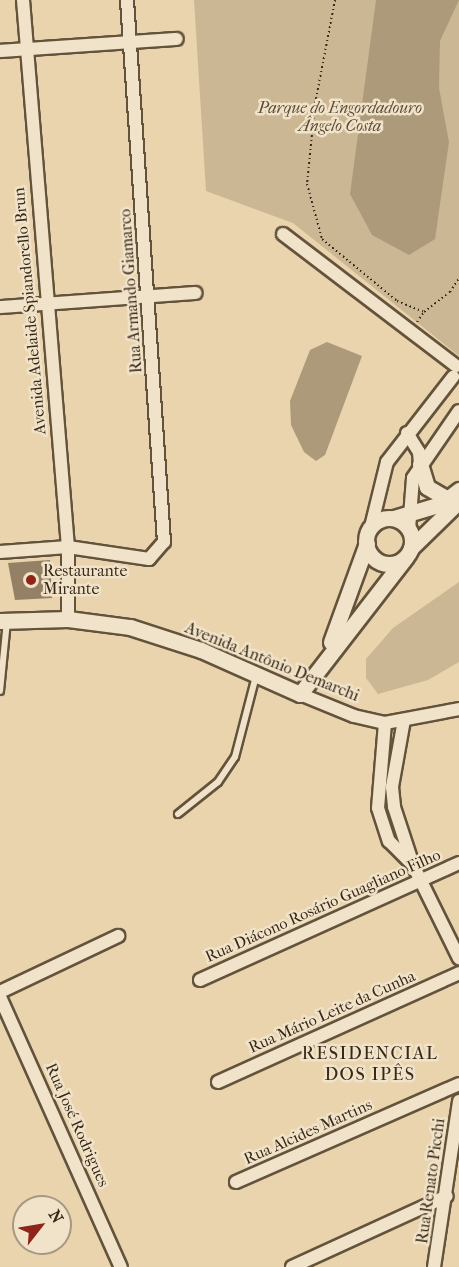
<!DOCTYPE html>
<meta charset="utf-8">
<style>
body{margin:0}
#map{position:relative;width:459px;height:1267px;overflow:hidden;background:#e9d4ad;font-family:"IM FELL French Canon",serif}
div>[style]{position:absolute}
.green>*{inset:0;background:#cbb794}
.water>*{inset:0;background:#ac9a7a}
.building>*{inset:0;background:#948165}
.path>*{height:2px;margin-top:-1px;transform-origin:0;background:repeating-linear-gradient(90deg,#372817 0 1.5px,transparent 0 4.5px)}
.roads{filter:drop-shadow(2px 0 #64533c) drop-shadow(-2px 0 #64533c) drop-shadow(0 2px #64533c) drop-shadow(0 -2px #64533c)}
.service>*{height:6px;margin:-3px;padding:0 3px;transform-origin:3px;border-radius:3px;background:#f1e3ca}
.minor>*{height:12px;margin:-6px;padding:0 6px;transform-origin:6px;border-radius:6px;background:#f1e3ca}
.tertiary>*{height:15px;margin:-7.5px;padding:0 7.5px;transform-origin:7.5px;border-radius:7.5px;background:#f1e3ca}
.tertiary>.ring{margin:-7.5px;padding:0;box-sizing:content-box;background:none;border:15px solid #f1e3ca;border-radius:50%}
.dots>*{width:16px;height:16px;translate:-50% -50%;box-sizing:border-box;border:3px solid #f1e3ca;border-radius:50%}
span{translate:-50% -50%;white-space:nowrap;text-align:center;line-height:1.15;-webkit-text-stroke:5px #f1e3ca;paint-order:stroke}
.park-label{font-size:16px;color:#5c4c36;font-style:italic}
.street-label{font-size:16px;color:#372817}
.poi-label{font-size:16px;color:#372817}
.left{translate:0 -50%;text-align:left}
.neighbourhood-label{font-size:18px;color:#372817;letter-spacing:1.5px}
.north{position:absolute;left:12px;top:1195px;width:60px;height:60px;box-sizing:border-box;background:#f1e3ca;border:2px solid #a79882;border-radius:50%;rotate:59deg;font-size:16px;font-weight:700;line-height:24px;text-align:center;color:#372817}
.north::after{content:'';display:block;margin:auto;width:21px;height:27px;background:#8f2418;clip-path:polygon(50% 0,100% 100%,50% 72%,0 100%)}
</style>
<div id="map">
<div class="green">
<i style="clip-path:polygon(194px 0,459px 0,459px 356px,293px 223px,206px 191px)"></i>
<i style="clip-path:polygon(459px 582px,459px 662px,428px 680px,378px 694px,366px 678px,366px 659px,393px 628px)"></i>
</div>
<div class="water">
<i style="clip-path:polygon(376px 0,459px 0,440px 41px,439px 88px,449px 142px,435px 239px,409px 255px,372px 235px,350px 194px)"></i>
<i style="clip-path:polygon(327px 342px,362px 356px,325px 455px,316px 461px,304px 452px,291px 425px,290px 401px,310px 350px)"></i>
</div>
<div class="building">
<i style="clip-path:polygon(50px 560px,52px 598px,15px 600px,8px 563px)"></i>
</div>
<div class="path">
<i style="left:335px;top:0;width:106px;rotate:100.9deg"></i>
<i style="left:315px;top:104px;width:80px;rotate:95.7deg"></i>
<i style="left:307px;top:184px;width:57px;rotate:74.7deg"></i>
<i style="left:322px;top:239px;width:97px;rotate:39.6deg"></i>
<i style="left:397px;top:301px;width:29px;rotate:22deg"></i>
<i style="left:424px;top:312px;width:33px;rotate:-38deg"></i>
<i style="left:450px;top:292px;width:17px;rotate:-57deg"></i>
<i style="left:417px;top:322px;width:12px;rotate:-55deg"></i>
</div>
<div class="roads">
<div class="service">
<i style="left:0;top:691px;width:70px;rotate:-84.3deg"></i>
<i style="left:178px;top:814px;width:51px;rotate:-38.7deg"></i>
<i style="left:218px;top:782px;width:30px;rotate:-56deg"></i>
<i style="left:235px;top:757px;width:84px;rotate:-75.5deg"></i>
</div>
<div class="minor">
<i style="left:23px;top:0;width:549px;rotate:85.3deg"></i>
<i style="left:68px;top:547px;width:72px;rotate:90deg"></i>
<i style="left:0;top:51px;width:177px;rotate:-3.9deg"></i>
<i style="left:283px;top:234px;width:218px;rotate:37.3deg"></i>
<i style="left:0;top:307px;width:196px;rotate:-4.1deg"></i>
<i style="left:407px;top:433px;width:22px;rotate:58deg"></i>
<i style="left:419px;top:452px;width:12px;rotate:85deg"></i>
<i style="left:371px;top:527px;width:67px;rotate:-76.2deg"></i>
<i style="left:387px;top:462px;width:108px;rotate:-52.2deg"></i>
<i style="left:409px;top:529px;width:51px;rotate:-85.5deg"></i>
<i style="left:413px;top:478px;width:81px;rotate:-55.5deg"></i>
<i style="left:0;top:552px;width:68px;rotate:-4.2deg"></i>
<i style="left:68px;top:547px;width:82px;rotate:8.4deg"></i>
<i style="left:149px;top:559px;width:23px;rotate:-49deg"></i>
<i style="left:164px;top:542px;width:543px;rotate:-93.91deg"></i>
<i style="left:300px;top:694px;width:58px;rotate:22.2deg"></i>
<i style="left:354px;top:716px;width:32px;rotate:13deg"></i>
<i style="left:385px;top:723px;width:75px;rotate:-10.7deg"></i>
<i style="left:404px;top:720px;width:68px;rotate:100.2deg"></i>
<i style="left:392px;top:787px;width:20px;rotate:84deg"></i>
<i style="left:394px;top:807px;width:61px;rotate:71.9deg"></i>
<i style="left:413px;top:865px;width:104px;rotate:63.7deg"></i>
<i style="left:385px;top:723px;width:85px;rotate:94.7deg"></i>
<i style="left:378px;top:808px;width:35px;rotate:72deg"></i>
<i style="left:389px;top:841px;width:34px;rotate:45deg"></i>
<i style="left:200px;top:980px;width:284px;rotate:-24.3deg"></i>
<i style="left:0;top:992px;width:131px;rotate:-25.4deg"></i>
<i style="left:0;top:997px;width:296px;rotate:65.9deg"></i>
<i style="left:218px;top:1082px;width:265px;rotate:-24.3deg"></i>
<i style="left:236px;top:1182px;width:244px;rotate:-23.7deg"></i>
<i style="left:292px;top:1267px;width:170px;rotate:-24.6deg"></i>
<i style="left:434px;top:1267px;width:168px;rotate:-81.4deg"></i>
</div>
<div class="tertiary">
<i style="left:420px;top:464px;width:24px;rotate:73deg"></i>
<i style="left:427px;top:487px;width:24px;rotate:30deg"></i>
<i style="left:394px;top:518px;width:49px;rotate:-16.6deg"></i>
<i style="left:441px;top:504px;width:23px;rotate:-38deg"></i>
<i class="ring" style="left:366px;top:518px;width:31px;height:31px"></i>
<i style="left:411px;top:548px;width:67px;rotate:-44.4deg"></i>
<i style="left:0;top:621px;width:68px;rotate:-1.7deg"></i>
<i style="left:68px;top:619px;width:63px;rotate:7.4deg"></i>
<i style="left:130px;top:627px;width:75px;rotate:17.9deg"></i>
<i style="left:201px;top:650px;width:108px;rotate:24deg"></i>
<i style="left:300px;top:694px;width:173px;rotate:-52.3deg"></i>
<i style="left:331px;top:642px;width:105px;rotate:-70deg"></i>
</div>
</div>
<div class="dots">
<i style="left:31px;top:580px;background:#8f2418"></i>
</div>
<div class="park-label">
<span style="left:340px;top:117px">Parque do Engordadouro<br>Ângelo Costa</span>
</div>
<div class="street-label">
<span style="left:131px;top:291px;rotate:-94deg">Rua Armando Giamarco</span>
<span style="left:30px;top:311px;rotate:-95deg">Avenida Adelaide Spiandorello Brun</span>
<span style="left:272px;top:662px;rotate:22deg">Avenida Antônio Demarchi</span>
<span style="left:323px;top:906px;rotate:-24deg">Rua Diácono Rosário Guagliano Filho</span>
<span style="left:332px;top:1012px;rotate:-24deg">Rua Mário Leite da Cunha</span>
<span style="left:77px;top:1125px;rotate:66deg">Rua José Rodrigues</span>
<span style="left:308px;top:1132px;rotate:-24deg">Rua Alcides Martins</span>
<span style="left:431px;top:1181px;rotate:-82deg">Rua Renato Picchi</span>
</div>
<div class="poi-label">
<span class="left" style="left:43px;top:580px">Restaurante<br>Mirante</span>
</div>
<div class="neighbourhood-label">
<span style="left:370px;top:1065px">RESIDENCIAL<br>DOS IPÊS</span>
</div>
<div class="north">N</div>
</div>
